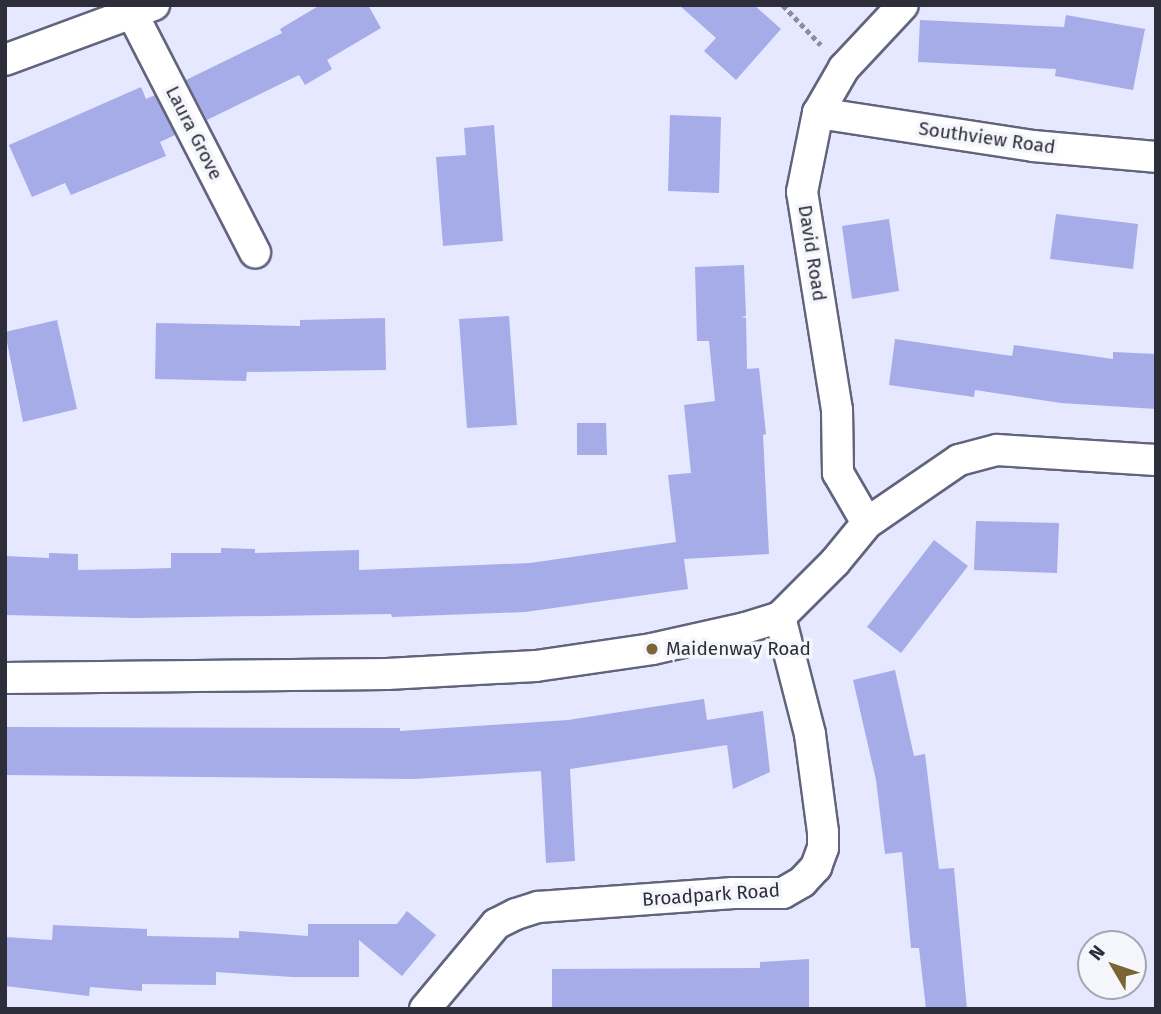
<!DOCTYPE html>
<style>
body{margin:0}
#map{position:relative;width:1161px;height:1014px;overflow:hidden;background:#e5e8ff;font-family:"Fira Sans",sans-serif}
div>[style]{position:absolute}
.building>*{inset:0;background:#a6ace8}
.path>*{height:4.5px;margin-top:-2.25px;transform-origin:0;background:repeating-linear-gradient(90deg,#8b8d9f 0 5px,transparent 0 8.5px)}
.roads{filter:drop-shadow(2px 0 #61647c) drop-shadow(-2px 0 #61647c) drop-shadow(0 2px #61647c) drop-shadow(0 -2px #61647c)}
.minor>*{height:30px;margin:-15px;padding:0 15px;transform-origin:15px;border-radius:15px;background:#fff}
.dots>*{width:19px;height:19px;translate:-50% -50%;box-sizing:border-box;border:4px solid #f5f6fc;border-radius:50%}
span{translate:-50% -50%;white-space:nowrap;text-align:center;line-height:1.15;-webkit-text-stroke:7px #f5f6fc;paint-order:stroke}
.street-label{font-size:19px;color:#2d2e39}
.poi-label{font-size:19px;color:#2d2e39}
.left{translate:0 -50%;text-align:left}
.frame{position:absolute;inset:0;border:7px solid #2d2e39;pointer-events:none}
.north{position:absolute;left:1077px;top:930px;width:70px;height:70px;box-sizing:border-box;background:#f5f6fc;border:2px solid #a5a6ae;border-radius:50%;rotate:309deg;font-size:19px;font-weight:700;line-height:28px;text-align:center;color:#2d2e39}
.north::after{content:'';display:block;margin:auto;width:24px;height:32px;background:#7b6535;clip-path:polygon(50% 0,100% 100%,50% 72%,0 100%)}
</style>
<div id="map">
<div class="building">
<i style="clip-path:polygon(320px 5px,368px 5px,381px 28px,327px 60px,332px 69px,305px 85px,299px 75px,207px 120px,186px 80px,282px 33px,280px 29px)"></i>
<i style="clip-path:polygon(679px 5px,754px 5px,781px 29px,736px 80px,704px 51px,716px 38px)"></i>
<i style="clip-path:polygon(1066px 15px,1145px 29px,1133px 90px,1055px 76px,1056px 69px,918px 62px,920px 20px,1064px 27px)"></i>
<i style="clip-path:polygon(141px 87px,146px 99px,155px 95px,175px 135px,160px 142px,166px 156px,71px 195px,65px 183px,32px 197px,9px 145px)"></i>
<i style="clip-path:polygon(670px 115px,721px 117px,719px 193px,668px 191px)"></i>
<i style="clip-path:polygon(494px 125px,503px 241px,443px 246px,436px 157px,466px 155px,464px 128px)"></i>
<i style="clip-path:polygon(1056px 214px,1138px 224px,1133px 269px,1050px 259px)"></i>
<i style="clip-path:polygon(889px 219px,899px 291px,852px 299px,842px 226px)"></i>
<i style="clip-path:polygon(744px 265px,746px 316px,741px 317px,746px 318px,747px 369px,759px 368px,766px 434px,763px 435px,769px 554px,684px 559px,688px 589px,525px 612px,392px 617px,391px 614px,135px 618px,5px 615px,5px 556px,49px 558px,49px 553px,78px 554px,78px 570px,134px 569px,171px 568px,171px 553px,221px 553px,221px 548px,255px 549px,255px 553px,359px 550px,359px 570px,530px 563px,676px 542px,668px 475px,691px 473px,684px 405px,715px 401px,709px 341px,697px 341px,695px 267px)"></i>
<i style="clip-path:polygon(509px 316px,517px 425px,467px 428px,459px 319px)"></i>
<i style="clip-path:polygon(385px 318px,386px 370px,247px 372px,246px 381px,155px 379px,156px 323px,300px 326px,300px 320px)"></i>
<i style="clip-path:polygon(57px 320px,77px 409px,23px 422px,5px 332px)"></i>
<i style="clip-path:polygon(895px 339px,1012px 356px,1014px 345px,1113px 359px,1113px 352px,1156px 354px,1156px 409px,1061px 403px,975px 390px,974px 397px,889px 385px)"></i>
<i style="clip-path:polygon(577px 423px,606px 423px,607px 455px,577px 455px)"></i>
<i style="clip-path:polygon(976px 521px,1059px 523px,1057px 573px,974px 570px)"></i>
<i style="clip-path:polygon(934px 540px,968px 566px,901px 653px,867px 627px)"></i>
<i style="clip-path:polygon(895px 670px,914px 756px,925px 754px,939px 869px,954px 868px,967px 1009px,926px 1009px,919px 948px,911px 948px,902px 852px,885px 854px,876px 780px,853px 680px)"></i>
<i style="clip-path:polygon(704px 699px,707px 720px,763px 711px,770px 772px,733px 789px,727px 745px,570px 769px,575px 861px,546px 863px,541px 771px,414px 779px,5px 775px,5px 727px,400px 728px,400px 731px,568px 720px)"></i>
<i style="clip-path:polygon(407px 911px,436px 935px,402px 976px,359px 940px,359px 977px,292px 977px,216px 972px,216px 985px,142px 984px,142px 991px,90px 987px,89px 996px,5px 986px,5px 937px,52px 940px,53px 925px,147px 929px,147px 936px,239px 938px,239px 931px,308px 936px,308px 924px,397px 924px)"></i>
<i style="clip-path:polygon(809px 959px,809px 1009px,552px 1009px,552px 969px,760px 968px,760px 962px)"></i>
</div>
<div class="path">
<i style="left:783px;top:5px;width:55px;rotate:46.5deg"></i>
</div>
<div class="roads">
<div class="minor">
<i style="left:133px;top:15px;width:267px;rotate:62.8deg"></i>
<i style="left:5px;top:60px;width:159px;rotate:-20.3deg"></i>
<i style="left:818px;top:113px;width:218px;rotate:8.7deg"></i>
<i style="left:1033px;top:146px;width:123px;rotate:5.1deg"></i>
<i style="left:867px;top:523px;width:58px;rotate:-120.1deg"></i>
<i style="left:838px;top:473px;width:63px;rotate:-90.9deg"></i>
<i style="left:837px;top:410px;width:221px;rotate:-99.1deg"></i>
<i style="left:802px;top:192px;width:81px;rotate:-78.6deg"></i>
<i style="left:818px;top:113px;width:52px;rotate:-60deg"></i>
<i style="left:844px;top:68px;width:86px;rotate:-46.9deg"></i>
<i style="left:5px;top:678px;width:382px;rotate:-0.6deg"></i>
<i style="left:387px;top:674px;width:149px;rotate:-3.1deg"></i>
<i style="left:536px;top:666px;width:117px;rotate:-8.3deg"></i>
<i style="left:652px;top:649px;width:95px;rotate:-12.7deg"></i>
<i style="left:745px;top:628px;width:37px;rotate:-17deg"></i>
<i style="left:780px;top:617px;width:78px;rotate:-45deg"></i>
<i style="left:835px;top:562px;width:50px;rotate:-50.6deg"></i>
<i style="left:867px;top:523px;width:112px;rotate:-34.4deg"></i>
<i style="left:959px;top:460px;width:39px;rotate:-15deg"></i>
<i style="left:997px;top:450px;width:159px;rotate:3.6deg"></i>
<i style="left:425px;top:1009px;width:111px;rotate:-50.1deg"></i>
<i style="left:496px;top:924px;width:22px;rotate:-27deg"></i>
<i style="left:516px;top:914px;width:23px;rotate:-18deg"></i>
<i style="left:538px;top:907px;width:196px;rotate:-4.1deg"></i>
<i style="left:733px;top:893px;width:50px"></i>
<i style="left:783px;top:893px;width:22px;rotate:-30deg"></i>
<i style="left:802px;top:882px;width:21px;rotate:-47deg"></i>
<i style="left:816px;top:867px;width:20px;rotate:-70deg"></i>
<i style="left:823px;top:848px;width:16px;rotate:-90deg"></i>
<i style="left:823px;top:832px;width:99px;rotate:-97.6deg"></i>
<i style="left:810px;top:734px;width:121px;rotate:-104.4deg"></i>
</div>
</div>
<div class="dots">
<i style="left:652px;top:649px;background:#7b6535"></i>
</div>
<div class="street-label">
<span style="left:194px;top:133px;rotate:63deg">Laura Grove</span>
<span style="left:987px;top:138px;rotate:8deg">Southview Road</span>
<span style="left:812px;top:253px;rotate:81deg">David Road</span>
<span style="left:711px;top:895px;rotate:-4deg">Broadpark Road</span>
</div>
<div class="poi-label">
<span class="left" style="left:666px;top:649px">Maidenway Road</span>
</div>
<div class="frame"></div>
<div class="north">N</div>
</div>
